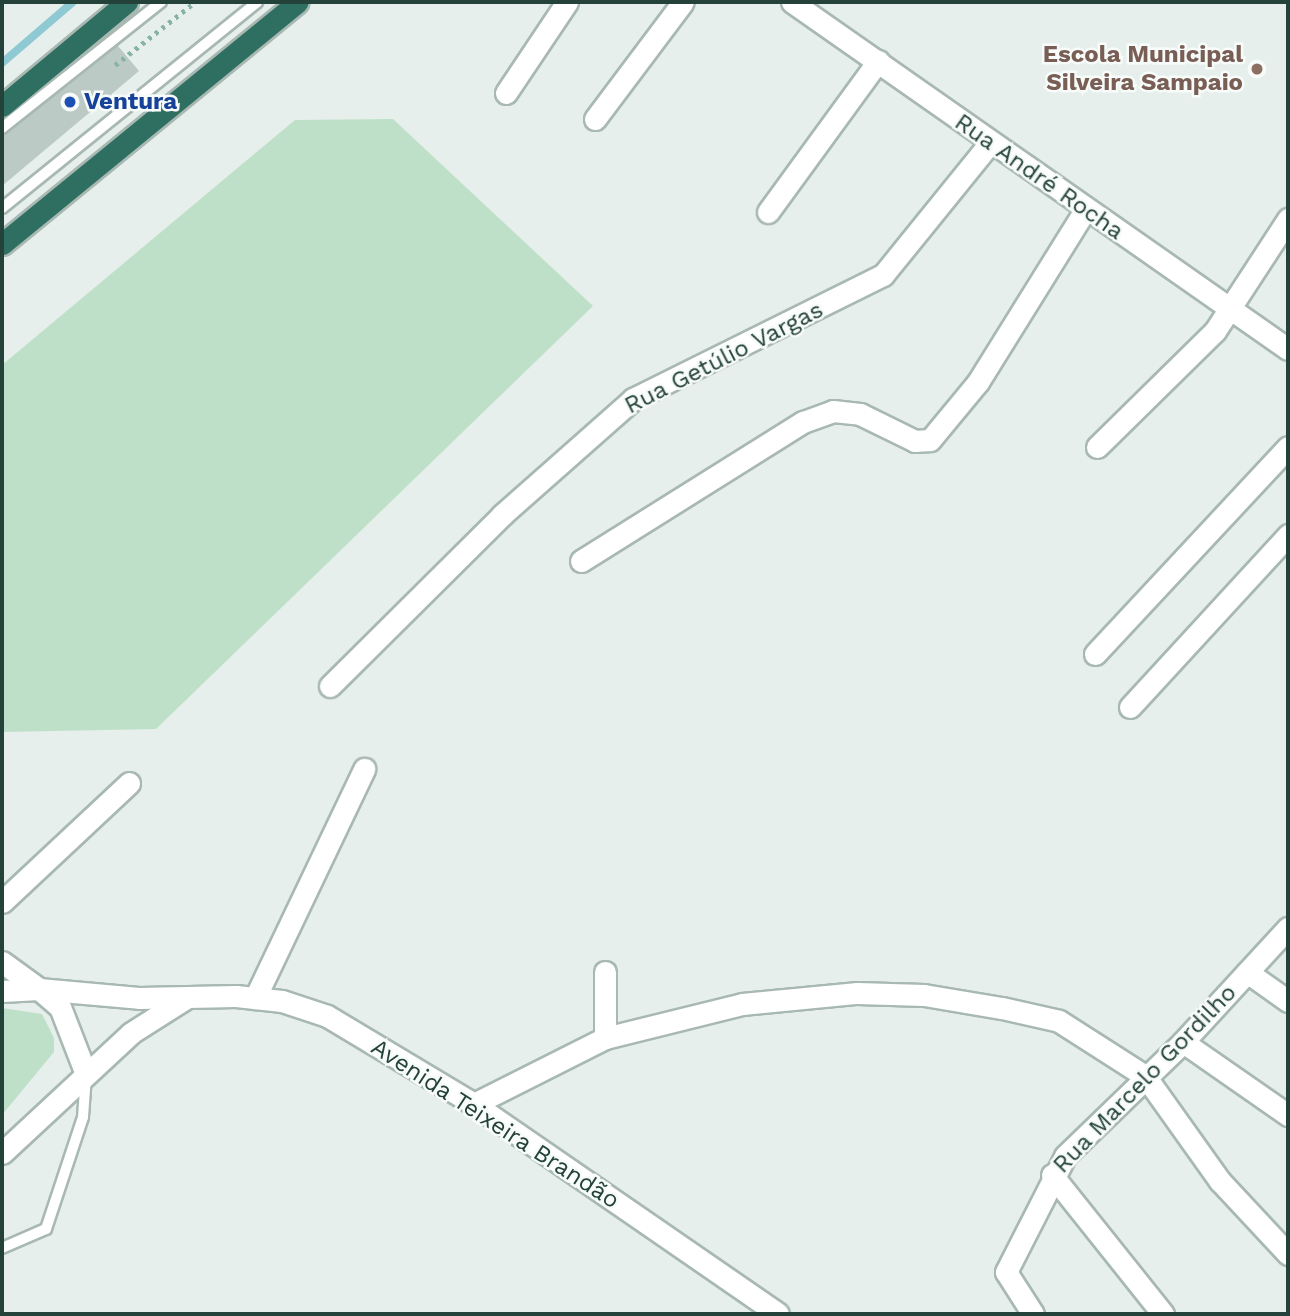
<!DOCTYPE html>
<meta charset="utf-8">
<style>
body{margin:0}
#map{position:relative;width:1290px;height:1316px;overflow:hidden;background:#e6efeb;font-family:"Work Sans",sans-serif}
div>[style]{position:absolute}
.green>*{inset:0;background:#bfe0c8}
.stream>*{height:8px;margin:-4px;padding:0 4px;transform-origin:4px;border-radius:4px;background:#8ec9d4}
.building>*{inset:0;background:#bbcac4}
.path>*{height:4.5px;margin-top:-2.25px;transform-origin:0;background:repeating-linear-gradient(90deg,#86b3a5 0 3.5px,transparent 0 8.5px)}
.roads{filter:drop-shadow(2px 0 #a8b8b2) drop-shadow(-2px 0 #a8b8b2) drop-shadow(0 2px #a8b8b2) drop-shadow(0 -2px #a8b8b2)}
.lane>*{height:10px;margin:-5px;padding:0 5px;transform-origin:5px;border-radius:5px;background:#fff}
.street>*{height:21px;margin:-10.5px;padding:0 10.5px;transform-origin:10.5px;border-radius:10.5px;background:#fff}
.secondary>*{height:21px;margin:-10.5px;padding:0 10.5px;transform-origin:10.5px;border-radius:10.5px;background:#fff}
.highway>*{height:21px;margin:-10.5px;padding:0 10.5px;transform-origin:10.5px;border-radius:10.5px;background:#2f6f62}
.dots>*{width:19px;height:19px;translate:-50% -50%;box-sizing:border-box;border:4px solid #f7fbf9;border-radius:50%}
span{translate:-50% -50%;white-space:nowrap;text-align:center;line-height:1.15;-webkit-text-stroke:5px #f7fbf9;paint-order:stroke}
.education-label{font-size:24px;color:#785e54;font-weight:700}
.right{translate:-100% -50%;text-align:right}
.transit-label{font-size:24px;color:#164399;font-weight:700}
.left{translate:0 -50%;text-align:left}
.street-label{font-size:24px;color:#24423a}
.frame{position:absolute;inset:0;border:4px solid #24423a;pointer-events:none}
</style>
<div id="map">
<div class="green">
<i style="clip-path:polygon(393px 119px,593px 306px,156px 729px,2px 732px,2px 365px,295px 120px)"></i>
<i style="clip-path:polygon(2px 1008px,42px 1014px,54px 1038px,54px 1052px,2px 1115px)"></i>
</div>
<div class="stream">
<i style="left:2px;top:63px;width:94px;rotate:-40.7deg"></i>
</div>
<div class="building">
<i style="clip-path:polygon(113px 40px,139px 71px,2px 186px,2px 133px)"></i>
</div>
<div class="path">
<i style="left:115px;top:65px;width:102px;rotate:-38.2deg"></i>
</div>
<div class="roads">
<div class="lane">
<i style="left:2px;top:128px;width:203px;rotate:-38.4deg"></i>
<i style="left:2px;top:208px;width:328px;rotate:-38.9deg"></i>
<i style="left:2px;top:1248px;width:48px;rotate:-23.4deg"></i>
<i style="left:46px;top:1229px;width:118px;rotate:-71.7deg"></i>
<i style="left:83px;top:1117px;width:41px;rotate:-85.8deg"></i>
</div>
<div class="street">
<i style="left:506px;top:93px;width:110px;rotate:-56.2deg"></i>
<i style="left:595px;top:119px;width:146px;rotate:-53.1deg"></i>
<i style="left:768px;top:212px;width:187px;rotate:-53.9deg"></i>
<i style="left:1097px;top:447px;width:165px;rotate:-44.5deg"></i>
<i style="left:1215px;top:331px;width:134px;rotate:-56.9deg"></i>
<i style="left:581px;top:561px;width:262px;rotate:-32.1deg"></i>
<i style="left:803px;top:422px;width:32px;rotate:-20deg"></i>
<i style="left:833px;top:411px;width:27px;rotate:6deg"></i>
<i style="left:860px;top:414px;width:61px;rotate:26.1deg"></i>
<i style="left:915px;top:441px;width:15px;rotate:-4deg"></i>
<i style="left:930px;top:440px;width:75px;rotate:-50.4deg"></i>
<i style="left:978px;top:382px;width:203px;rotate:-58.1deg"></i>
<i style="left:1095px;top:654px;width:283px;rotate:-47deg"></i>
<i style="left:330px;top:686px;width:243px;rotate:-44.8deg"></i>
<i style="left:502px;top:515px;width:175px;rotate:-41.5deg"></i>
<i style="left:633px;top:399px;width:279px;rotate:-26.4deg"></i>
<i style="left:883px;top:275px;width:170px;rotate:-51deg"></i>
<i style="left:1130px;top:707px;width:234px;rotate:-47.4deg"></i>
<i style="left:2px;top:902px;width:174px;rotate:-43.1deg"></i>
<i style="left:2px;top:962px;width:46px;rotate:36.1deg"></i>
<i style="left:39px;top:989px;width:100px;rotate:5.1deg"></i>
<i style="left:139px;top:998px;width:97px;rotate:-1.2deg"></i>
<i style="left:236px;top:996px;width:46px;rotate:6.2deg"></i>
<i style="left:282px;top:1001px;width:47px;rotate:18.4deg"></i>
<i style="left:327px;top:1016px;width:171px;rotate:30.9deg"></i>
<i style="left:474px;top:1104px;width:369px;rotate:34.6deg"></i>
<i style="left:1247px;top:972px;width:50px;rotate:35.3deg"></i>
<i style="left:2px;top:991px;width:37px;rotate:-3deg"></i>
<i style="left:39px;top:989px;width:28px;rotate:41deg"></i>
<i style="left:60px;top:1007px;width:72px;rotate:68.8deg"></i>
<i style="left:255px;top:998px;width:254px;rotate:-64.5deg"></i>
<i style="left:605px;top:1038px;width:66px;rotate:-90deg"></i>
<i style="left:1183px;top:1042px;width:128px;rotate:34.8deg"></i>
<i style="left:474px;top:1104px;width:147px;rotate:-26.7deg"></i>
<i style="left:605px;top:1038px;width:141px;rotate:-13.9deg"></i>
<i style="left:742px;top:1004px;width:116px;rotate:-5.5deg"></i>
<i style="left:857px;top:993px;width:67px;rotate:1.7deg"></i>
<i style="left:924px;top:995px;width:79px;rotate:9.5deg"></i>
<i style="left:1002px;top:1008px;width:58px;rotate:12.8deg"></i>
<i style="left:1059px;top:1021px;width:102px;rotate:32.6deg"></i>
<i style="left:1145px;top:1076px;width:129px;rotate:54.5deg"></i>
<i style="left:1220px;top:1181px;width:100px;rotate:47deg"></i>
<i style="left:2px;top:1153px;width:176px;rotate:-42.9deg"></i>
<i style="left:131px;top:1033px;width:65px;rotate:-32.5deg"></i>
<i style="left:1052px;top:1175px;width:178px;rotate:51.4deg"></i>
<i style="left:1033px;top:1314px;width:50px;rotate:-122.7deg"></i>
<i style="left:1006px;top:1272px;width:130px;rotate:-63deg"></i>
<i style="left:1065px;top:1156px;width:164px;rotate:-44deg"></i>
<i style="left:1183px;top:1042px;width:155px;rotate:-47.4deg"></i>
</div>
<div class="secondary">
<i style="left:792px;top:2px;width:605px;rotate:34.98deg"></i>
</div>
<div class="highway">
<i style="left:2px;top:106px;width:163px;rotate:-39.8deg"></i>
<i style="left:2px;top:244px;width:382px;rotate:-39.3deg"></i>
</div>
</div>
<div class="dots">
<i style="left:1257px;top:69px;background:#8d6e63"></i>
<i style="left:70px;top:102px;background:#1a4fb4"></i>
</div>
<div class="education-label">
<span class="right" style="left:1243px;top:69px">Escola Municipal<br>Silveira Sampaio</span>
</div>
<div class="transit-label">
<span class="left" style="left:84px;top:102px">Ventura</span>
</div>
<div class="street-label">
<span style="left:1039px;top:177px;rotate:35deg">Rua André Rocha</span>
<span style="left:724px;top:358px;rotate:-27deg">Rua Getúlio Vargas</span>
<span style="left:1145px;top:1079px;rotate:-46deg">Rua Marcelo Gordilho</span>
<span style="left:495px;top:1124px;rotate:33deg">Avenida Teixeira Brandão</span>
</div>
<div class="frame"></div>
</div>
